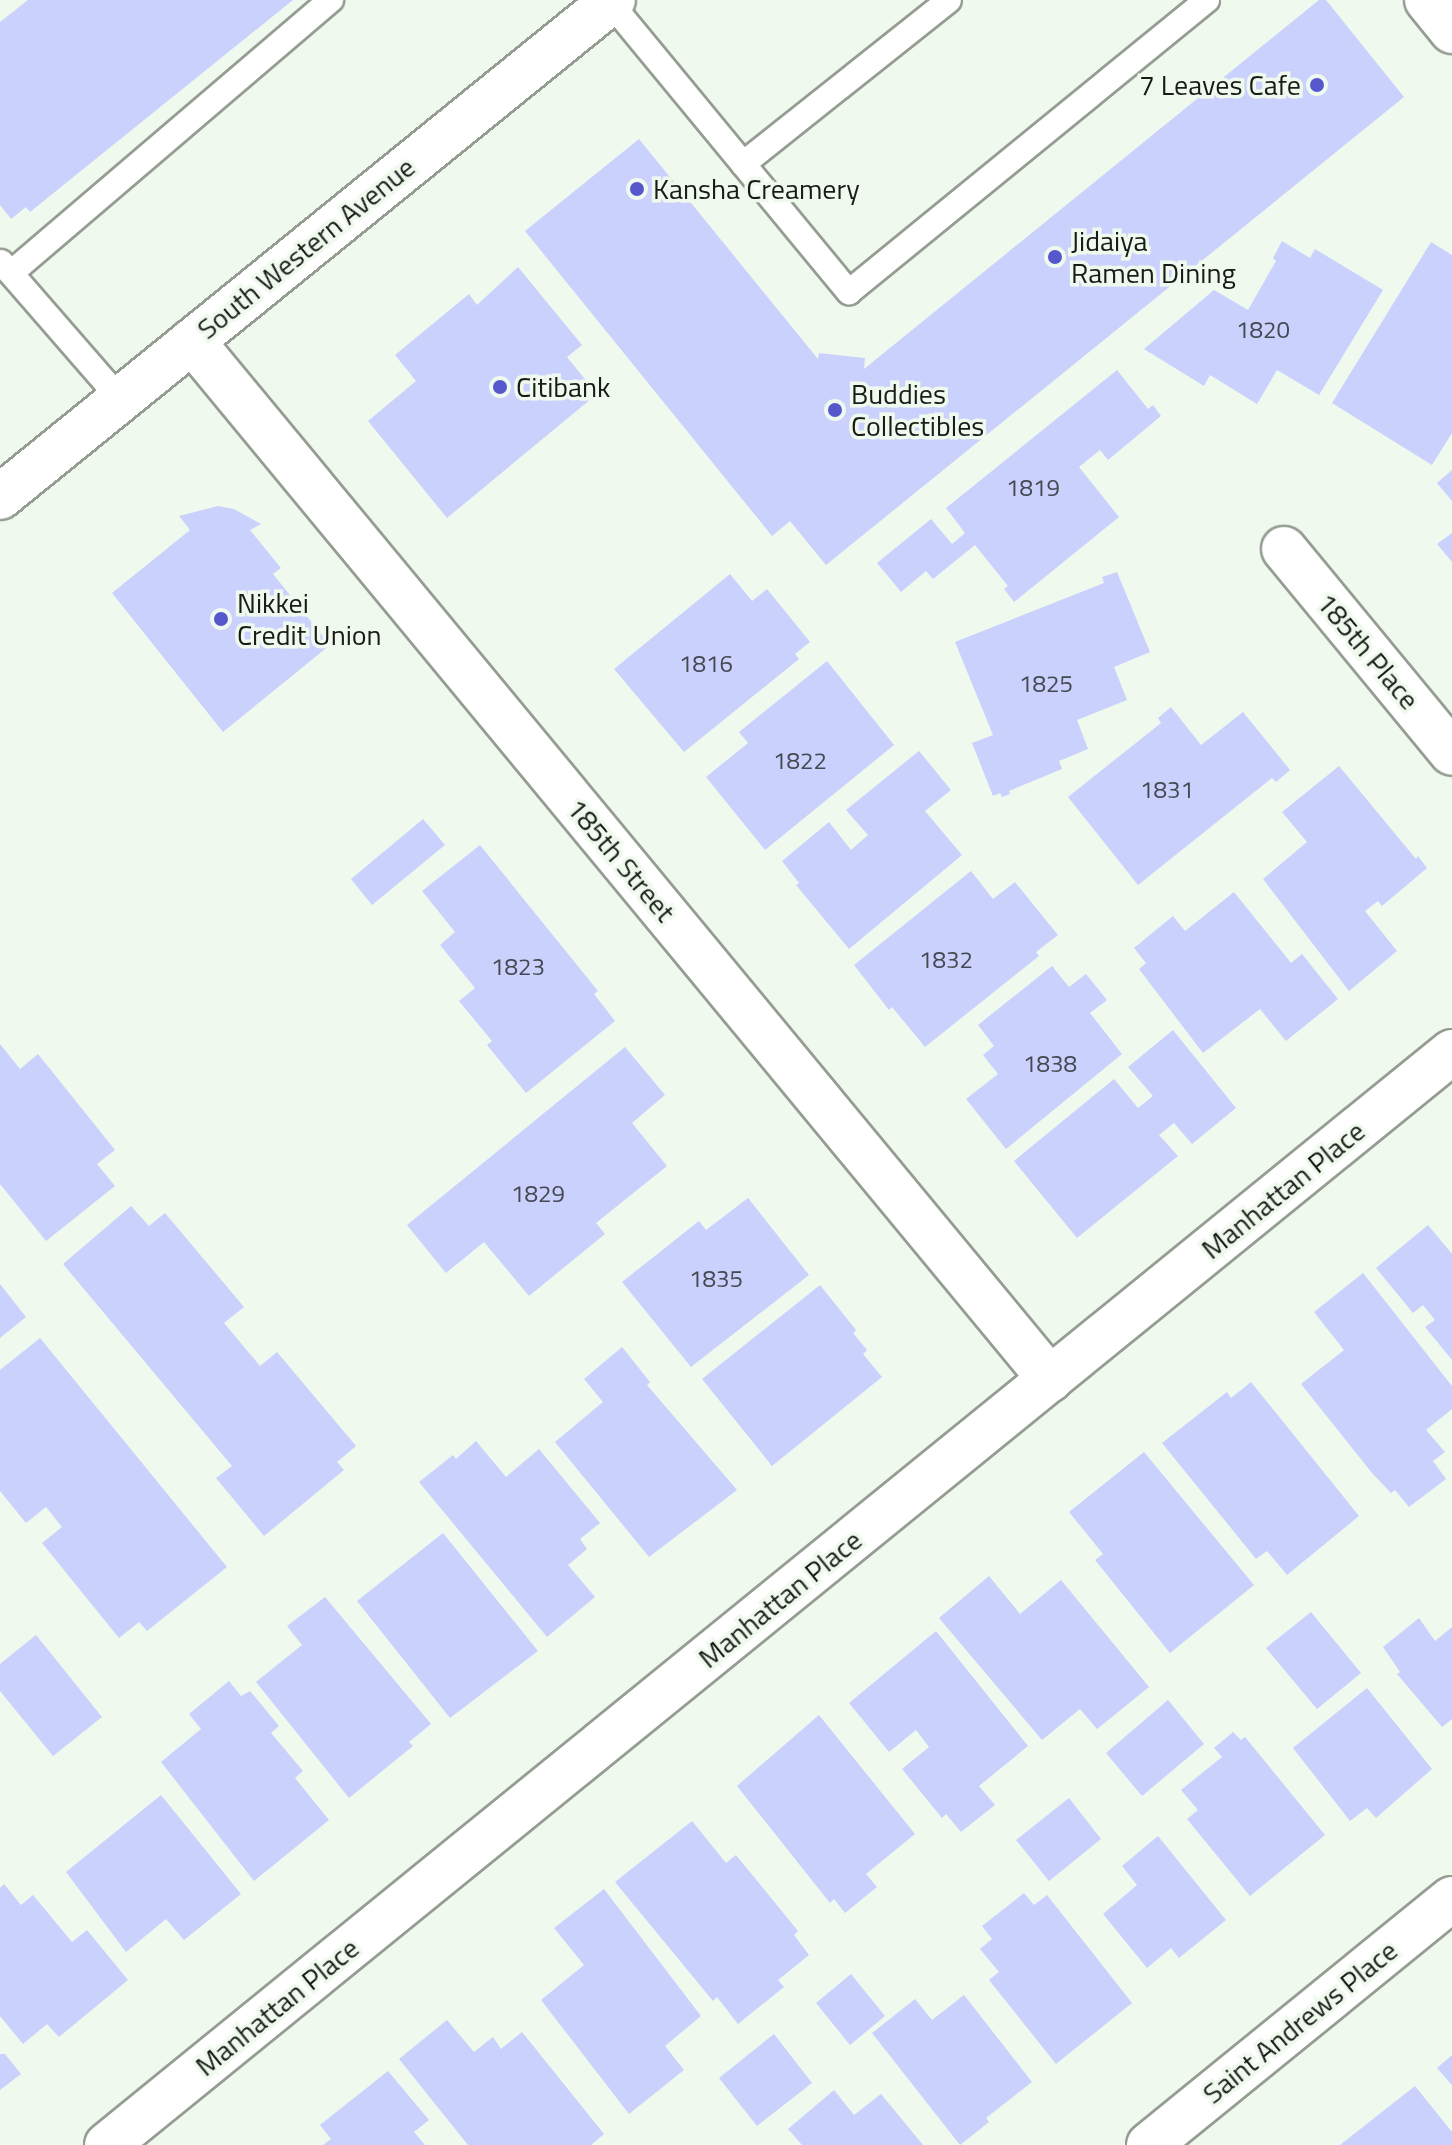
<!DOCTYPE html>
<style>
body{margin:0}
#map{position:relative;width:1452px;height:2145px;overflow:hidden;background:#f0f9ee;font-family:"Titillium Web",sans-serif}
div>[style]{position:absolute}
.building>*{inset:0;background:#cad1fd}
.roads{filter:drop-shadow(2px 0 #959d93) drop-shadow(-2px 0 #959d93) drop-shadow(0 2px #959d93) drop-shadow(0 -2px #959d93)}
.lane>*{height:24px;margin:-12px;padding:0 12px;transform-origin:12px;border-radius:12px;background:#fff}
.street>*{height:44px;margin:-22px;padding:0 22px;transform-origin:22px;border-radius:22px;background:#fff}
.primary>*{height:44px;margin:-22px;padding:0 22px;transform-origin:22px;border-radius:22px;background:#fff}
.dots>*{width:22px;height:22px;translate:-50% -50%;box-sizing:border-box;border:4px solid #f0f9ee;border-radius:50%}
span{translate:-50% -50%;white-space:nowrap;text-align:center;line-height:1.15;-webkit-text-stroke:7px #f0f9ee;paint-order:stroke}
.number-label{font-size:24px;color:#444850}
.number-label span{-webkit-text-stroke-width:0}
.poi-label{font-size:28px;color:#181b17}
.right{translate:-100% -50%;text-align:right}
.left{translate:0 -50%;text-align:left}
.street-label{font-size:28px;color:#181b17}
</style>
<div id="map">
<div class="building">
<i style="clip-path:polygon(28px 0,293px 0,30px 212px,26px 207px,11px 219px,0 205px,0 22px)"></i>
<i style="clip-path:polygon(1319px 0,1326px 0,1404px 97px,826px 565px,790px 521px,772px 536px,525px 231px,639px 139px,818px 359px,819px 353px,865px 358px,864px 369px)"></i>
<i style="clip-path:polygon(1282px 241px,1310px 258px,1315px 249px,1383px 290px,1319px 395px,1277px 370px,1257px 404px,1210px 375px,1204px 386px,1144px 349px,1214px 290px,1248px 310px,1276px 261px,1273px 258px)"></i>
<i style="clip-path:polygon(1431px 242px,1452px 255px,1452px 433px,1432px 465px,1332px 403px)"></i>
<i style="clip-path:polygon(518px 267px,582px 345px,567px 357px,597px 394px,447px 518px,368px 421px,416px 381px,395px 355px,469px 294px,477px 305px)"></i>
<i style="clip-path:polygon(1117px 370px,1148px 409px,1153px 405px,1161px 416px,1108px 460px,1100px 450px,1079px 467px,1119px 517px,1014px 602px,1004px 589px,1008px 586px,975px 545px,933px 579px,926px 571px,901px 592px,877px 563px,931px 519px,952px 544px,965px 533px,946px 508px)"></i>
<i style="clip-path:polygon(1452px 470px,1452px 501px,1437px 483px)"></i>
<i style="clip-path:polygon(218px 506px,234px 509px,261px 524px,250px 530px,281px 568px,273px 574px,330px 645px,223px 732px,112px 593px,190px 530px,179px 516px)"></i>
<i style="clip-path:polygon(1452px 533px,1452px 562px,1437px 544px)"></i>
<i style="clip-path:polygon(1117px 572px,1150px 652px,1114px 667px,1127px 700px,1077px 720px,1088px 749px,1059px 761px,1062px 769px,1009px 791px,1010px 794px,1002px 797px,1000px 793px,993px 796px,972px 743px,993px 735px,955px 642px,1104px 583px,1102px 577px)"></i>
<i style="clip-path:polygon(730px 574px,752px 601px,767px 589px,810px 642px,795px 654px,799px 659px,684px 752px,614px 669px)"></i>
<i style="clip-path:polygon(827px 661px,894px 745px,765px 850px,706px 777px,748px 743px,739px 732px)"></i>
<i style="clip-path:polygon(1171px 707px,1201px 745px,1243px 712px,1290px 770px,1276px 782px,1272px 778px,1138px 885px,1068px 797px,1161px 723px,1158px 718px)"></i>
<i style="clip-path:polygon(919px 751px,951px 790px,925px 811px,962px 855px,849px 949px,796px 885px,799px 883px,782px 861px,829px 822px,851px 850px,868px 835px,846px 810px)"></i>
<i style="clip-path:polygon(1339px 766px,1416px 859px,1418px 856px,1427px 868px,1382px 906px,1378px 901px,1365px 911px,1397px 951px,1349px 991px,1263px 879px,1307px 842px,1282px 812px)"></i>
<i style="clip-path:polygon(423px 819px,445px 845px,372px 905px,351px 879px)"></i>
<i style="clip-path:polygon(480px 845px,598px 991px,594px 994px,615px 1021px,526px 1093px,487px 1045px,492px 1041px,459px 1001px,475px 988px,440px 945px,455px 932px,422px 891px)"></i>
<i style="clip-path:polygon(971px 871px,993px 899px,1015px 882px,1058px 935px,1036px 952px,1039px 956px,925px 1047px,892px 1007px,889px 1010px,854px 965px)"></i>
<i style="clip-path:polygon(1234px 892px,1291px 963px,1302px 954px,1338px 999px,1286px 1041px,1260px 1009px,1203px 1053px,1139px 969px,1146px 963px,1134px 948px,1173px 916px,1185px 931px)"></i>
<i style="clip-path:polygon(1052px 966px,1069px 987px,1086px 974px,1107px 1000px,1090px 1013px,1122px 1054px,1006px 1149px,966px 1099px,998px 1074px,983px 1055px,994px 1046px,978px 1025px)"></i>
<i style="clip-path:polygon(1173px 1030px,1236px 1108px,1192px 1144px,1174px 1123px,1159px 1135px,1178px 1156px,1077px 1238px,1014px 1161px,1114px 1079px,1138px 1108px,1153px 1096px,1128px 1067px)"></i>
<i style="clip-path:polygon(0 1044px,20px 1069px,38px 1054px,115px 1150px,97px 1164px,115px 1186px,46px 1241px,0 1184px)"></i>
<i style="clip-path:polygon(625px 1047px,665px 1095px,632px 1123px,667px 1166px,596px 1223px,605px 1234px,529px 1296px,484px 1242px,446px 1273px,407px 1225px)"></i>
<i style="clip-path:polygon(748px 1198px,809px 1275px,691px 1367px,622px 1282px,699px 1221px,706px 1230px)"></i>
<i style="clip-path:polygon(131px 1206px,149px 1226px,165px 1213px,244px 1307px,224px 1323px,260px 1366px,277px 1352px,356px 1446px,337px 1462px,344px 1470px,264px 1536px,216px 1478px,232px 1466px,63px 1264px)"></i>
<i style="clip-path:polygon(1428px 1225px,1452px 1254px,1452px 1360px,1425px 1327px,1435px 1320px,1423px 1305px,1413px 1313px,1376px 1268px)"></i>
<i style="clip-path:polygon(1363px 1273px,1452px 1386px,1452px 1409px,1426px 1430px,1445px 1452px,1433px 1461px,1446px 1479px,1409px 1507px,1395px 1490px,1391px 1493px,1372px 1473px,1301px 1384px,1344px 1350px,1314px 1312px)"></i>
<i style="clip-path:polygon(0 1284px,26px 1317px,0 1338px)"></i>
<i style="clip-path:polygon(820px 1285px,856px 1330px,853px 1333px,867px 1350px,863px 1354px,882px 1377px,772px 1466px,702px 1379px)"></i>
<i style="clip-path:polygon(40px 1338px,227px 1567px,147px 1631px,139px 1622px,119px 1638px,42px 1543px,62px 1527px,46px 1507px,26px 1523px,0 1491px,0 1370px)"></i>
<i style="clip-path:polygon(622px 1347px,650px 1382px,647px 1385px,737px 1490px,649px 1557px,555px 1442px,603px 1402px,584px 1379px)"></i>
<i style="clip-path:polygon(1251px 1382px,1359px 1516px,1287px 1575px,1267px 1551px,1256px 1559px,1162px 1443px,1227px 1392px,1231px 1398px)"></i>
<i style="clip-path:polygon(476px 1441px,506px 1477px,539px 1449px,600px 1523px,580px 1539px,587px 1549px,568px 1565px,595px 1597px,547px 1637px,419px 1482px,453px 1455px,456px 1459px)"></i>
<i style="clip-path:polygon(1144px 1452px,1254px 1585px,1170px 1653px,1095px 1560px,1103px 1554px,1069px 1512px)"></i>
<i style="clip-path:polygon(443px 1533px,538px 1651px,450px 1718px,357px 1601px)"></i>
<i style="clip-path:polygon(989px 1576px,1020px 1614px,1061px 1580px,1149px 1687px,1097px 1729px,1080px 1709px,1042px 1740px,939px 1618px)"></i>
<i style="clip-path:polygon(325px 1597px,431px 1724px,409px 1742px,413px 1746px,349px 1798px,256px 1682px,302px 1645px,287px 1626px)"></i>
<i style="clip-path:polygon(1311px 1612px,1361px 1673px,1317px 1709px,1266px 1648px)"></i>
<i style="clip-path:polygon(1419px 1618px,1435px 1641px,1452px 1627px,1452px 1719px,1442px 1727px,1397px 1674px,1400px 1672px,1383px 1647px)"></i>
<i style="clip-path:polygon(936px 1631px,1028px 1746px,979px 1786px,995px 1805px,961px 1832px,946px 1814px,942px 1818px,902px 1769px,929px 1747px,916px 1730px,889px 1752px,849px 1703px)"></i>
<i style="clip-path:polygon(36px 1635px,102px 1717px,53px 1756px,0 1691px,0 1664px)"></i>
<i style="clip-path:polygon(229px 1681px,241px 1696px,250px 1691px,279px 1726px,271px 1733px,303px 1771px,295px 1778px,329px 1820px,254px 1881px,161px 1762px,201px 1729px,189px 1714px)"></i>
<i style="clip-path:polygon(1367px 1688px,1432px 1769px,1376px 1818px,1367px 1808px,1350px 1821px,1293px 1748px)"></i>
<i style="clip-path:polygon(1168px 1700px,1204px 1744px,1142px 1796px,1106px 1753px)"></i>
<i style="clip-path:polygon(819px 1715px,915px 1834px,866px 1874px,877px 1887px,845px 1913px,834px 1899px,830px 1903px,737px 1786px)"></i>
<i style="clip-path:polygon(1233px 1732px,1241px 1740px,1245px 1737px,1325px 1835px,1250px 1896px,1187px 1819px,1198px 1810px,1181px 1790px,1222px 1757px,1214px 1748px)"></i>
<i style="clip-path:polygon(161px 1795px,241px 1894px,184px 1940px,166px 1919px,126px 1952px,66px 1872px)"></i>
<i style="clip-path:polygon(1069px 1798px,1101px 1839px,1049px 1881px,1016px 1840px)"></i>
<i style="clip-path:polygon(692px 1821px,726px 1863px,736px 1855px,798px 1931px,794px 1935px,809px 1955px,778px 1980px,784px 1987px,738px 2024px,717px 1997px,713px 2001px,615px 1882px)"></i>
<i style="clip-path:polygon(1158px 1836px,1226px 1920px,1179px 1958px,1171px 1948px,1147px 1968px,1103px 1914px,1137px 1885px,1122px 1866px)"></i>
<i style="clip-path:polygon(4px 1884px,21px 1905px,33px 1895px,72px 1942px,87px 1930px,128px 1980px,59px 2037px,47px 2024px,23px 2044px,0 2016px,0 1888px)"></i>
<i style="clip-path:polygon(604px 1889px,701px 2016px,665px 2046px,684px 2070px,629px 2114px,541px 2000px,584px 1965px,554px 1928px)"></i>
<i style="clip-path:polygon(1024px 1893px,1034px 1905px,1047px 1895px,1132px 2003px,1056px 2064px,989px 1980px,999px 1972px,980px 1949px,992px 1939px,982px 1926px)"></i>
<i style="clip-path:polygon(851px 1974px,885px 2016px,850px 2045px,816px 2003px)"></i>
<i style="clip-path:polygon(964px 1995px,1032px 2082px,986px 2118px,989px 2122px,960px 2145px,872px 2033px,915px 1999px,932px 2020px)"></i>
<i style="clip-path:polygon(447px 2020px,474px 2052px,493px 2037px,501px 2049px,522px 2032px,604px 2134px,591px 2145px,468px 2145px,399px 2059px)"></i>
<i style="clip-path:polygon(774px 2034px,812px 2083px,757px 2126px,719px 2078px)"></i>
<i style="clip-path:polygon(0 2054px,5px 2054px,21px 2074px,0 2090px)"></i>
<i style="clip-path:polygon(1452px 2055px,1452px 2085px,1437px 2068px)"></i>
<i style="clip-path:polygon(388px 2071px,429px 2120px,414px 2132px,425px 2145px,323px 2145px,331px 2139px,320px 2125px)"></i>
<i style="clip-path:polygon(1415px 2086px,1452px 2132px,1452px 2145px,1340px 2145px)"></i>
<i style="clip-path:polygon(834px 2090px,854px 2115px,881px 2094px,923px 2145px,802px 2145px,788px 2129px)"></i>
</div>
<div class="roads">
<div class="lane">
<i style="left:608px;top:0;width:379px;rotate:50.5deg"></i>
<i style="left:849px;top:292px;width:462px;rotate:-39.2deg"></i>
<i style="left:743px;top:164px;width:263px;rotate:-38.5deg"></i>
<i style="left:1px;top:262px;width:181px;rotate:49deg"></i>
<i style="left:11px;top:273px;width:421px;rotate:-40.5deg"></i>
</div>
<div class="street">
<i style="left:1427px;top:0;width:40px;rotate:51deg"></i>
<i style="left:192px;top:341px;width:1347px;rotate:50.42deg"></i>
<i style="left:1284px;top:549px;width:264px;rotate:50.5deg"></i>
<i style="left:107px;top:2145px;width:1733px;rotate:-39.1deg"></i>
<i style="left:1149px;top:2145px;width:390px;rotate:-39.1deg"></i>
</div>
<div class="primary">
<i style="left:0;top:497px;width:789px;rotate:-39.03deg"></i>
</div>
</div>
<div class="dots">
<i style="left:1317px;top:85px;background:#5656cd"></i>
<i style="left:637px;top:189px;background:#5656cd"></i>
<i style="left:1055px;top:257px;background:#5656cd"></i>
<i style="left:500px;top:387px;background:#5656cd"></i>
<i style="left:835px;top:410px;background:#5656cd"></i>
<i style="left:221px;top:619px;background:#5656cd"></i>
</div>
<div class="number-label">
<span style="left:1263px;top:330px">1820</span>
<span style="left:1033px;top:488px">1819</span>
<span style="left:706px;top:664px">1816</span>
<span style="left:1046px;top:684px">1825</span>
<span style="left:800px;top:761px">1822</span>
<span style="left:1167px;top:790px">1831</span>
<span style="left:946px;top:960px">1832</span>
<span style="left:518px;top:967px">1823</span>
<span style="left:1050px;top:1064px">1838</span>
<span style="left:538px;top:1194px">1829</span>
<span style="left:716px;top:1279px">1835</span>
</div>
<div class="poi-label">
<span class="right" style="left:1301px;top:85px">7 Leaves Cafe</span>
<span class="left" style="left:653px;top:189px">Kansha Creamery</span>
<span class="left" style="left:1071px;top:257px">Jidaiya<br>Ramen Dining</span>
<span class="left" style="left:516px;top:387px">Citibank</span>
<span class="left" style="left:851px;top:410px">Buddies<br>Collectibles</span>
<span class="left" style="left:237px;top:619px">Nikkei<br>Credit Union</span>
</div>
<div class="street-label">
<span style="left:306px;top:248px;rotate:-39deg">South Western Avenue</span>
<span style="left:1368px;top:651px;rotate:50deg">185th Place</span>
<span style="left:621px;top:860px;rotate:50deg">185th Street</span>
<span style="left:1283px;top:1190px;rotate:-39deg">Manhattan Place</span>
<span style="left:780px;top:1599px;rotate:-39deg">Manhattan Place</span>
<span style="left:277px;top:2007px;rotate:-39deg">Manhattan Place</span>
<span style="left:1300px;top:2022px;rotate:-39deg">Saint Andrews Place</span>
</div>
</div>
